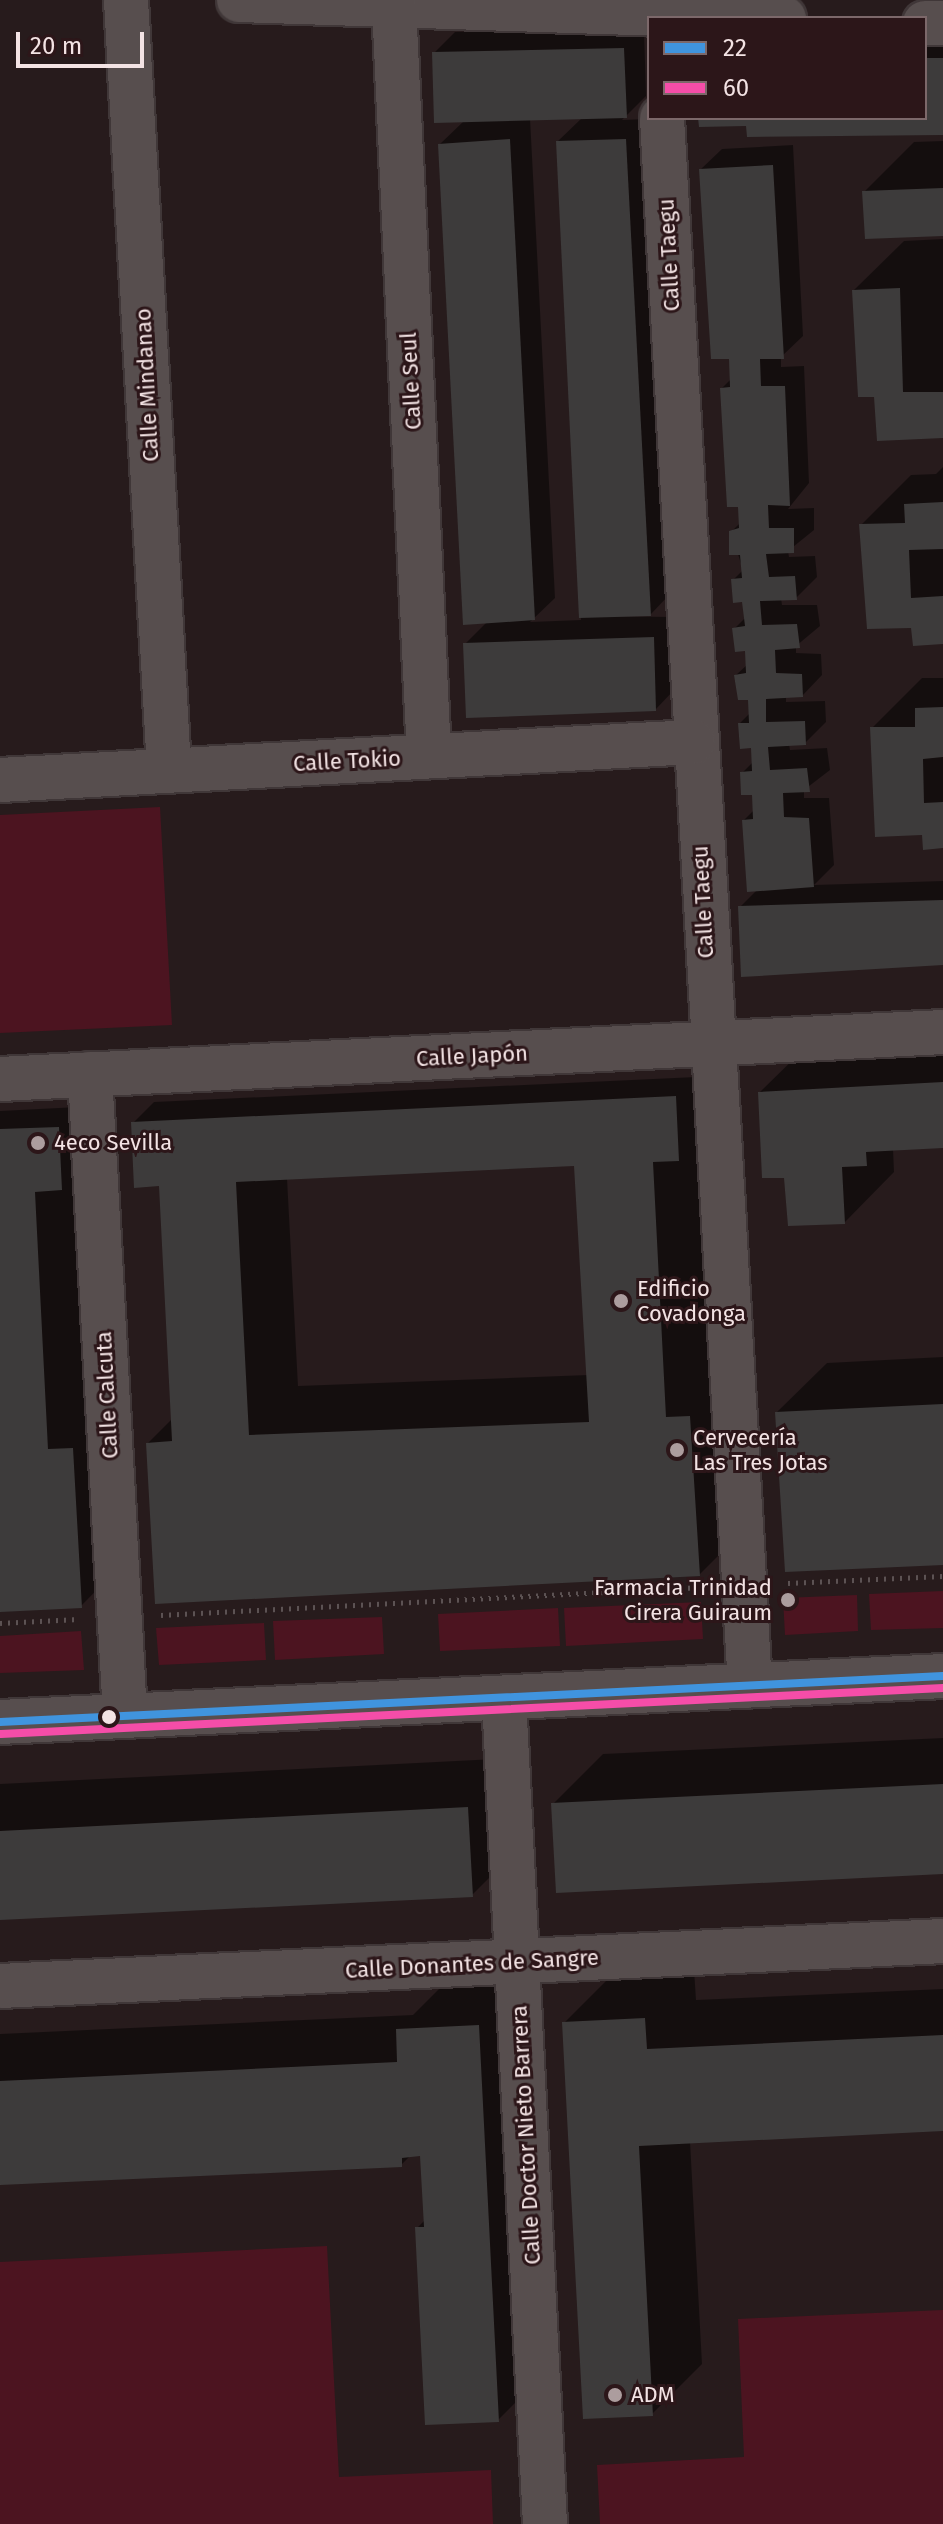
<!DOCTYPE html>
<meta charset="utf-8">
<style>
body{margin:0}
#map{position:relative;width:943px;height:2524px;overflow:hidden;background:#271b1c;font-family:"Fira Sans",sans-serif}
div>[style]{position:absolute}
.green>*{inset:0;background:#4c1420}
.shadow>*{inset:0;background:#0007}
.building>*{inset:0;background:#3d3b3b}
.path>*{height:5px;margin-top:-2.5px;transform-origin:0;background:repeating-linear-gradient(90deg,#5c5253 0 2px,transparent 0 8px)}
.roads{filter:drop-shadow(2px 0 #403738) drop-shadow(-2px 0 #403738) drop-shadow(0 2px #403738) drop-shadow(0 -2px #403738)}
.minor>*{height:44px;margin:-22px;padding:0 22px;transform-origin:22px;border-radius:22px;background:#574e4e}
.bus-1>*{height:8px;margin:-4px;padding:0 4px;transform-origin:4px;border-radius:4px;background:#4094de}
.bus-2>*{height:8px;margin:-4px;padding:0 4px;transform-origin:4px;border-radius:4px;background:#f54da8}
.dots>*{width:22px;height:22px;translate:-50% -50%;box-sizing:border-box;border:4px solid #2c1619;border-radius:50%}
span{translate:-50% -50%;white-space:nowrap;text-align:center;line-height:1.15;-webkit-text-stroke:6px #2c1619;paint-order:stroke}
.street-label{font-size:22px;color:#f3e3e4}
.poi-label{font-size:22px;color:#f3e3e4}
.left{translate:0 -50%;text-align:left}
.right{translate:-100% -50%;text-align:right}
.legend{position:absolute;left:647px;top:16px;width:280px;height:104px;box-sizing:border-box;background:#2c1619;border:2px solid #7c686a;margin:0;padding:10px 14px;list-style:none;font-size:24px;color:#f3e3e4}
.legend li{display:flex;align-items:center;gap:16px;height:40px}
.legend b{width:40px;border:2px solid #7c686a}
.scale{position:absolute;left:16px;top:32px;width:128px;height:36px;box-sizing:border-box;border:4px solid #f3e3e4;border-top:0;padding-left:10px;font-size:24px;line-height:28px;white-space:nowrap;color:#f3e3e4;-webkit-text-stroke:6px #2c1619;paint-order:stroke}
</style>
<div id="map">
<div class="green">
<i style="clip-path:polygon(160px 807px,172px 1025px,0 1033px,0 815px)"></i>
<i style="clip-path:polygon(943px 1591px,943px 1628px,871px 1630px,869px 1594px)"></i>
<i style="clip-path:polygon(857px 1595px,858px 1631px,785px 1635px,783px 1598px)"></i>
<i style="clip-path:polygon(701px 1602px,703px 1639px,566px 1646px,564px 1608px)"></i>
<i style="clip-path:polygon(558px 1608px,560px 1646px,440px 1651px,438px 1614px)"></i>
<i style="clip-path:polygon(382px 1617px,384px 1654px,275px 1660px,273px 1621px)"></i>
<i style="clip-path:polygon(264px 1623px,266px 1660px,159px 1665px,156px 1628px)"></i>
<i style="clip-path:polygon(81px 1631px,84px 1670px,0 1673px,0 1636px)"></i>
<i style="clip-path:polygon(327px 2246px,339px 2477px,491px 2470px,493px 2524px,0 2524px,0 2262px)"></i>
<i style="clip-path:polygon(943px 2310px,943px 2524px,600px 2524px,597px 2465px,744px 2457px,738px 2319px)"></i>
</div>
<div class="shadow">
<i style="clip-path:polygon(evenodd,644px 29px,646px 96px,622px 120px,646px 119px,671px 593px,651px 614px,592px 616px,673px 617px,676px 688px,656px 709px,465px 644px,488px 621px,440px 144px,465px 120px,434px 53px,455px 32px,644px 29px,583px 117px,558px 141px,581px 620px,530px 622px,555px 598px,530px 118px,583px 117px)"></i>
<i style="clip-path:polygon(925px 38px,943px 38px,943px 131px,700px 118px,925px 118px)"></i>
<i style="clip-path:polygon(943px 141px,943px 234px,864px 192px,914px 142px)"></i>
<i style="clip-path:polygon(793px 145px,803px 336px,781px 357px,781px 367px,804px 366px,809px 483px,788px 509px,814px 508px,814px 530px,788px 551px,789px 557px,815px 556px,817px 577px,796px 598px,781px 598px,782px 605px,817px 605px,820px 626px,796px 646px,796px 653px,821px 654px,822px 675px,802px 696px,786px 696px,786px 702px,825px 701px,826px 722px,805px 743px,789px 744px,790px 750px,827px 748px,830px 770px,804px 790px,804px 798px,829px 798px,834px 865px,814px 885px,943px 881px,943px 964px,740px 907px,758px 889px,744px 820px,755px 809px,754px 793px,742px 773px,754px 761px,753px 746px,740px 723px,750px 713px,750px 698px,736px 675px,748px 664px,747px 649px,734px 629px,746px 617px,744px 600px,733px 580px,743px 570px,731px 532px,741px 522px,722px 388px,732px 378px,701px 169px,722px 149px)"></i>
<i style="clip-path:polygon(943px 239px,943px 436px,875px 395px,854px 290px,904px 241px)"></i>
<i style="clip-path:polygon(943px 467px,943px 642px,913px 626px,861px 525px,911px 475px,936px 474px)"></i>
<i style="clip-path:polygon(922px 678px,943px 678px,943px 846px,923px 833px,872px 728px)"></i>
<i style="clip-path:polygon(943px 1036px,943px 1146px,893px 1148px,894px 1172px,845px 1222px,786px 1176px,760px 1092px,810px 1043px)"></i>
<i style="clip-path:polygon(evenodd,696px 1077px,749px 1525px,699px 1575px,148px 1443px,173px 1418px,161px 1184px,133px 1123px,154px 1102px,696px 1077px,575px 1164px,588px 1375px,298px 1386px,287px 1178px,575px 1164px)"></i>
<i style="clip-path:polygon(78px 1107px,130px 1556px,81px 1606px,0 1610px,0 1111px)"></i>
<i style="clip-path:polygon(943px 1357px,943px 1563px,777px 1412px,827px 1363px)"></i>
<i style="clip-path:polygon(943px 1738px,943px 1872px,553px 1804px,603px 1754px)"></i>
<i style="clip-path:polygon(517px 1758px,522px 1845px,472px 1895px,0 1918px,0 1784px)"></i>
<i style="clip-path:polygon(694px 1969px,696px 2000px,943px 1989px,943px 2129px,690px 2141px,702px 2364px,652px 2414px,564px 2023px,614px 1973px)"></i>
<i style="clip-path:polygon(528px 1976px,548px 2370px,498px 2420px,417px 2228px,425px 2220px,422px 2154px,411px 2155px,401px 2165px,0 2183px,0 2034px,413px 2015px,448px 1980px)"></i>
</div>
<div class="building">
<i style="clip-path:polygon(624px 48px,627px 118px,434px 123px,432px 52px)"></i>
<i style="clip-path:polygon(925px 58px,943px 58px,943px 135px,747px 137px,746px 126px,699px 127px,698px 118px,925px 118px)"></i>
<i style="clip-path:polygon(510px 139px,535px 620px,463px 625px,438px 144px)"></i>
<i style="clip-path:polygon(626px 139px,651px 616px,579px 618px,556px 141px)"></i>
<i style="clip-path:polygon(773px 165px,784px 359px,760px 359px,761px 386px,785px 386px,790px 506px,768px 505px,769px 528px,794px 528px,794px 553px,766px 554px,769px 577px,795px 576px,797px 600px,760px 601px,762px 625px,797px 624px,800px 648px,775px 650px,776px 673px,802px 674px,803px 697px,766px 699px,766px 722px,805px 721px,806px 745px,768px 747px,770px 770px,807px 768px,810px 792px,783px 793px,784px 817px,809px 818px,814px 887px,747px 892px,742px 820px,753px 819px,752px 795px,741px 795px,740px 772px,752px 771px,751px 748px,740px 749px,738px 723px,749px 723px,748px 700px,738px 700px,734px 675px,746px 673px,745px 651px,735px 652px,732px 628px,745px 626px,742px 602px,733px 603px,731px 579px,742px 578px,740px 555px,729px 555px,729px 531px,739px 528px,738px 507px,727px 507px,720px 388px,730px 387px,729px 359px,711px 359px,699px 169px)"></i>
<i style="clip-path:polygon(943px 188px,943px 236px,865px 239px,862px 191px)"></i>
<i style="clip-path:polygon(900px 288px,903px 392px,943px 392px,943px 438px,877px 441px,874px 397px,858px 397px,852px 290px)"></i>
<i style="clip-path:polygon(943px 502px,943px 549px,909px 550px,911px 598px,943px 596px,943px 644px,913px 646px,911px 628px,867px 629px,859px 524px,905px 523px,904px 504px)"></i>
<i style="clip-path:polygon(654px 637px,656px 711px,466px 718px,463px 643px)"></i>
<i style="clip-path:polygon(943px 707px,943px 757px,923px 759px,924px 803px,943px 802px,943px 848px,923px 850px,922px 835px,875px 837px,870px 727px,915px 727px,915px 708px)"></i>
<i style="clip-path:polygon(943px 900px,943px 965px,741px 977px,738px 906px)"></i>
<i style="clip-path:polygon(943px 1082px,943px 1148px,866px 1152px,867px 1166px,842px 1167px,845px 1224px,788px 1226px,784px 1178px,762px 1178px,758px 1092px)"></i>
<i style="clip-path:polygon(evenodd,676px 1096px,679px 1161px,653px 1162px,666px 1417px,690px 1416px,700px 1576px,155px 1604px,146px 1443px,172px 1441px,159px 1186px,134px 1188px,131px 1122px,676px 1096px,574px 1166px,589px 1422px,249px 1435px,236px 1182px,574px 1166px)"></i>
<i style="clip-path:polygon(59px 1127px,62px 1190px,35px 1192px,48px 1449px,73px 1448px,82px 1608px,0 1612px,0 1129px)"></i>
<i style="clip-path:polygon(943px 1404px,943px 1565px,785px 1572px,775px 1412px)"></i>
<i style="clip-path:polygon(943px 1784px,943px 1874px,556px 1893px,551px 1803px)"></i>
<i style="clip-path:polygon(468px 1807px,473px 1897px,0 1920px,0 1831px)"></i>
<i style="clip-path:polygon(645px 2018px,647px 2049px,943px 2035px,943px 2131px,639px 2146px,653px 2416px,583px 2419px,562px 2022px)"></i>
<i style="clip-path:polygon(479px 2025px,499px 2422px,425px 2425px,415px 2227px,424px 2227px,420px 2156px,402px 2158px,402px 2167px,0 2185px,0 2081px,397px 2062px,396px 2029px)"></i>
</div>
<div class="path">
<i style="left:788px;top:1583px;width:155px;rotate:-2.6deg"></i>
<i style="left:161px;top:1615px;width:542px;rotate:-2.96deg"></i>
<i style="left:0;top:1623px;width:79px;rotate:-2.9deg"></i>
</div>
<div class="roads">
<div class="minor">
<i style="left:126px;top:0;width:771px;rotate:86.8deg"></i>
<i style="left:239px;top:0;width:545px;rotate:1.89deg"></i>
<i style="left:394px;top:5px;width:752px;rotate:87.33deg"></i>
<i style="left:925px;top:23px;width:18px"></i>
<i style="left:662px;top:118px;width:1570px;rotate:86.79deg"></i>
<i style="left:0;top:780px;width:694px;rotate:-3.14deg"></i>
<i style="left:90px;top:1074px;width:643px;rotate:86.88deg"></i>
<i style="left:0;top:1079px;width:944px;rotate:-2.85deg"></i>
<i style="left:504px;top:1698px;width:827px;rotate:87.16deg"></i>
<i style="left:0;top:1722px;width:944px;rotate:-2.79deg"></i>
<i style="left:0;top:1986px;width:944px;rotate:-2.73deg"></i>
</div>
</div>
<div class="bus-1">
<i style="left:0;top:1722px;width:944px;rotate:-2.79deg"></i>
</div>
<div class="bus-2">
<i style="left:1px;top:1734px;width:943px;rotate:-2.8deg"></i>
</div>
<div class="dots">
<i style="left:38px;top:1143px;background:#ac9d9e"></i>
<i style="left:621px;top:1301px;background:#ac9d9e"></i>
<i style="left:677px;top:1450px;background:#ac9d9e"></i>
<i style="left:788px;top:1600px;background:#ac9d9e"></i>
<i style="left:109px;top:1717px;background:#f3e3e4"></i>
<i style="left:615px;top:2395px;background:#ac9d9e"></i>
</div>
<div class="street-label">
<span style="left:669px;top:255px;rotate:-93deg">Calle Taegu</span>
<span style="left:411px;top:381px;rotate:-93deg">Calle Seul</span>
<span style="left:147px;top:385px;rotate:-93deg">Calle Mindanao</span>
<span style="left:347px;top:761px;rotate:-3deg">Calle Tokio</span>
<span style="left:703px;top:902px;rotate:-93deg">Calle Taegu</span>
<span style="left:472px;top:1056px;rotate:-3deg">Calle Japón</span>
<span style="left:107px;top:1395px;rotate:-93deg">Calle Calcuta</span>
<span style="left:472px;top:1964px;rotate:-3deg">Calle Donantes de Sangre</span>
<span style="left:526px;top:2135px;rotate:-93deg">Calle Doctor Nieto Barrera</span>
</div>
<div class="poi-label">
<span class="left" style="left:54px;top:1143px">4eco Sevilla</span>
<span class="left" style="left:637px;top:1301px">Edificio<br>Covadonga</span>
<span class="left" style="left:693px;top:1450px">Cervecería<br>Las Tres Jotas</span>
<span class="right" style="left:772px;top:1600px">Farmacia Trinidad<br>Cirera Guiraum</span>
<span class="left" style="left:631px;top:2395px">ADM</span>
</div>
<ul class="legend">
<li><b style="height:10px;background:#4094de"></b>22</li>
<li><b style="height:10px;background:#f54da8"></b>60</li>
</ul>
<div class="scale">20 m</div>
</div>
